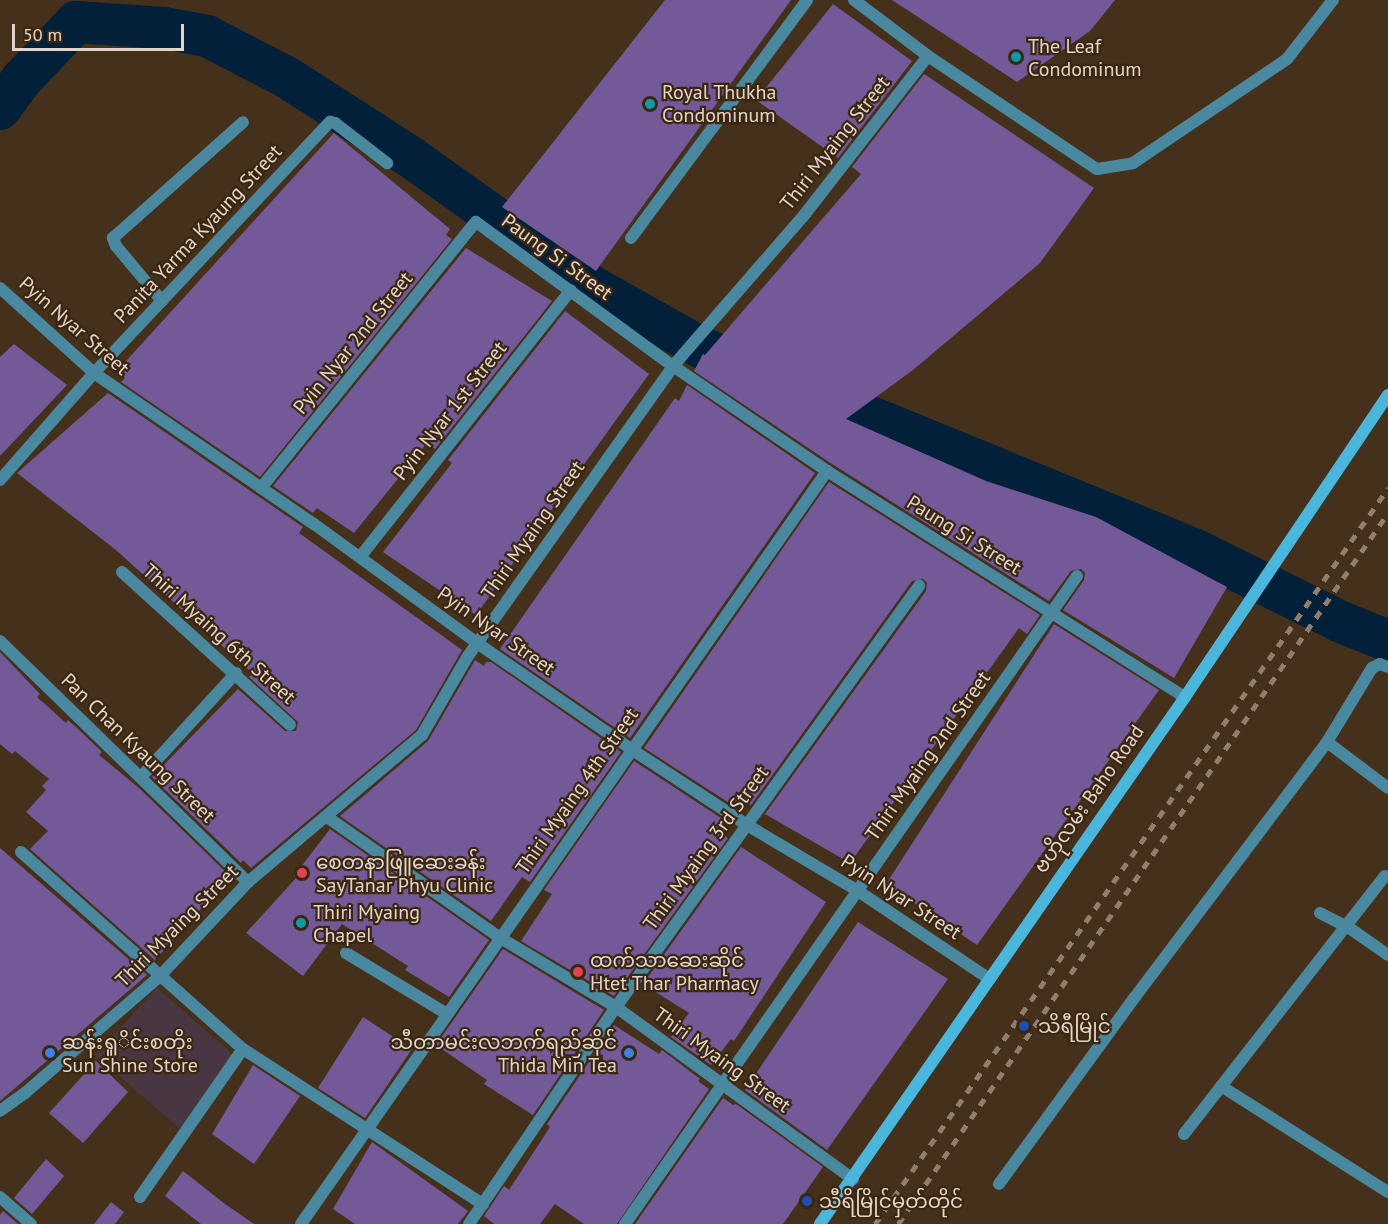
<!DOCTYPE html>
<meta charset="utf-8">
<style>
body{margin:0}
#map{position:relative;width:1388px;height:1224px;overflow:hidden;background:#45301b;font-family:"PT Sans","Noto Sans Myanmar",sans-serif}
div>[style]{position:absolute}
.education>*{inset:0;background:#483742}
.river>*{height:42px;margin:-21px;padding:0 21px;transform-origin:21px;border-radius:21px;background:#03203b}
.building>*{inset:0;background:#745999}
.minor>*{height:12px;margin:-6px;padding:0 6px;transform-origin:6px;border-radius:6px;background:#49889f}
.secondary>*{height:12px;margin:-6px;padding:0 6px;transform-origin:6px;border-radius:6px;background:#4ab6db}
.rail>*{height:4.5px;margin-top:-2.25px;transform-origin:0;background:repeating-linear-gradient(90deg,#907e6e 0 8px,transparent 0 16px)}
.dots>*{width:16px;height:16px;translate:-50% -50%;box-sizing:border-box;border:3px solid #3a2611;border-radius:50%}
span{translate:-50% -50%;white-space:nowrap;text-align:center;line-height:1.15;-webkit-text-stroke:4.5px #3a2611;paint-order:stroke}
.poi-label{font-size:20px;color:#e3d5c9}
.left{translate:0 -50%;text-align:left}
.right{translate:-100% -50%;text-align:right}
.street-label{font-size:20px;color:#e3d5c9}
.scale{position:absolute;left:12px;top:24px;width:172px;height:27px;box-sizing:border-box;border:3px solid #e3d5c9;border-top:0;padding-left:8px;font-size:18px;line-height:21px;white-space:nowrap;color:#e3d5c9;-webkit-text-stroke:4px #3a2611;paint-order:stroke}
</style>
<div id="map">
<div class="education">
<i style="clip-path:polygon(157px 988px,242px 1062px,186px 1134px,95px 1055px)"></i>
</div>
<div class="river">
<i style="left:0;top:109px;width:37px;rotate:-54deg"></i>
<i style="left:22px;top:79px;width:79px;rotate:-46.5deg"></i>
<i style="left:76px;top:22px;width:88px;rotate:3.9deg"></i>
<i style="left:164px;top:28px;width:44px;rotate:10.5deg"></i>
<i style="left:207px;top:36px;width:91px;rotate:27.4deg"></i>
<i style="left:288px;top:78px;width:148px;rotate:32.8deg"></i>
<i style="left:412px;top:158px;width:224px;rotate:35.4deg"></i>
<i style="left:595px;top:288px;width:123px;rotate:29.3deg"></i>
<i style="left:702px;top:348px;width:534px;rotate:22.24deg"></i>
<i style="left:1196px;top:550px;width:162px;rotate:26.4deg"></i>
<i style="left:1341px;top:622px;width:51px;rotate:22deg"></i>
</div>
<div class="building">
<i style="clip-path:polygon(665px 0,791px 0,596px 271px,502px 207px)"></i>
<i style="clip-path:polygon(892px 0,1115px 0,1090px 31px,1017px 82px)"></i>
<i style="clip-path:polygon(833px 4px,912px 61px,838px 158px,756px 100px)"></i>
<i style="clip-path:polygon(924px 74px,1094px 188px,1040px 263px,913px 370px,846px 419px,986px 481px,1096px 517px,1227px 587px,1174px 678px,1063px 610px,1084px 580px,1085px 573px,1081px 569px,1071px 571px,1049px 601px,832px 464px,694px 371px,703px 354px,705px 355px,861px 174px,852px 167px)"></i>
<i style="clip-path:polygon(334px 133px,450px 229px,446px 235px,452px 239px,260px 477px,121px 382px,125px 378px,116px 372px)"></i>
<i style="clip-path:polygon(466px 248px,552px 301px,435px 449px,427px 443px,354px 533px,317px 508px,313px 513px,273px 486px)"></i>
<i style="clip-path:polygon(565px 311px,649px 374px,476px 615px,383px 552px,452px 463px,448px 460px)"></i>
<i style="clip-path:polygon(14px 344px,67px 385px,0 456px,0 357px)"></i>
<i style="clip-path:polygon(687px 385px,815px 473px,630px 738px,500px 649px,675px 398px,679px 401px)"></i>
<i style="clip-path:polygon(108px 393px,303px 527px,299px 533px,462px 650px,416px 730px,251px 868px,243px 860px,241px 863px,152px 777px,238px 689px,285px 731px,296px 731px,298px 722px,249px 677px,253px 674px,116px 550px,17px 473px)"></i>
<i style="clip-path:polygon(829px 482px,1040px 615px,1027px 634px,1019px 628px,850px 863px,765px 814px,926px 591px,927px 583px,923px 579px,912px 581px,751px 805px,738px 800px,734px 806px,644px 748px)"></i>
<i style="clip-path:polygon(1054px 624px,1159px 690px,977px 945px,886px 884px)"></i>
<i style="clip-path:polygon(0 652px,40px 694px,37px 697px,66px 723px,68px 720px,78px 729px,102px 752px,99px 755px,139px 788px,230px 876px,155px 960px,30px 849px,48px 831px,26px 812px,46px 790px,42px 786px,49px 779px,15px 751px,12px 754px,0 744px)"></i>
<i style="clip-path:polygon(475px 660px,484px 666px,486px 662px,491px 662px,621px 752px,530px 882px,522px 877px,491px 921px,340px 816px,428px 741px)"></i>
<i style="clip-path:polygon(634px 761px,724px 820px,717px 831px,728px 838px,614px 996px,521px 941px,552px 894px,544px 890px)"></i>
<i style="clip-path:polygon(330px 829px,489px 940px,449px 997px,405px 970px,408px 966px,342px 924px,303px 976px,246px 933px,296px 878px,294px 876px)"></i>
<i style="clip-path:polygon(741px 847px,826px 902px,734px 1041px,731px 1039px,711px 1065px,671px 1037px,689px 1013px,643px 984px)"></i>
<i style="clip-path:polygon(0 848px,147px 975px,0 1101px)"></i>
<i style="clip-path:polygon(858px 922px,948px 979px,827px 1150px,745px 1090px)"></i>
<i style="clip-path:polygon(503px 949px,604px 1010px,533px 1115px,484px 1084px,487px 1080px,436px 1045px)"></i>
<i style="clip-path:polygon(363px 1017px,412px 1049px,365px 1118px,318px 1088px)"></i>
<i style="clip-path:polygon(614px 1025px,659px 1054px,662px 1050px,700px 1079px,698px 1081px,709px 1089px,617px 1224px,584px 1224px,555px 1204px,540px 1224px,494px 1224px,484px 1216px,504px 1186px,509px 1190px,550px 1127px,547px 1124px)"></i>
<i style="clip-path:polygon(96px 1061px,128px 1092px,83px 1143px,49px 1113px)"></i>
<i style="clip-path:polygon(253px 1065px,300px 1096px,254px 1164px,212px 1134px)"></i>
<i style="clip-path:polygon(723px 1098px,733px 1105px,736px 1104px,823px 1167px,783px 1224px,635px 1224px)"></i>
<i style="clip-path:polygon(372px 1142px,468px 1211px,458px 1224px,355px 1224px,333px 1209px)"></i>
<i style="clip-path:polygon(46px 1159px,64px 1176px,32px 1214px,14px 1198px)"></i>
<i style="clip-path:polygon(183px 1171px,225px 1204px,254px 1224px,201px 1224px,165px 1196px)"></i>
<i style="clip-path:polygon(111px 1202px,124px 1212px,115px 1224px,94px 1224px)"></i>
<i style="clip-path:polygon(3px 1211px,18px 1224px,0 1224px,0 1215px)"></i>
</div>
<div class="minor">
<i style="left:854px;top:0;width:93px;rotate:37.1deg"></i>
<i style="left:928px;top:56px;width:203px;rotate:33.8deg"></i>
<i style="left:1097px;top:169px;width:36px;rotate:-9deg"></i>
<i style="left:1133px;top:163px;width:186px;rotate:-34deg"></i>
<i style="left:1287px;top:59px;width:75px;rotate:-52.1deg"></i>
<i style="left:631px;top:238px;width:296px;rotate:-53.5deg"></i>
<i style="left:0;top:288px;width:127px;rotate:42.1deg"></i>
<i style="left:94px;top:373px;width:267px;rotate:34.5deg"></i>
<i style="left:314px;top:524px;width:202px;rotate:36.1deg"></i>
<i style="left:477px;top:643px;width:187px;rotate:34.5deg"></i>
<i style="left:631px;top:749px;width:139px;rotate:33.2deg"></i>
<i style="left:747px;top:825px;width:129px;rotate:30.7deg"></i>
<i style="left:858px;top:891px;width:156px;rotate:33.8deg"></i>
<i style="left:162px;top:301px;width:72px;rotate:-129.9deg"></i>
<i style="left:116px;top:246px;width:9px;rotate:-111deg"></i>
<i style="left:113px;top:238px;width:174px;rotate:-41.7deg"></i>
<i style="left:0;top:480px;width:142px;rotate:-48.7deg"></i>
<i style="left:94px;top:373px;width:345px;rotate:-46.8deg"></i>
<i style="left:330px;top:122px;width:5px;rotate:11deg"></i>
<i style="left:335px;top:123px;width:66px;rotate:37.6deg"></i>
<i style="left:261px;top:488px;width:342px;rotate:-51.1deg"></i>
<i style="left:476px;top:222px;width:244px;rotate:36.2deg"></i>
<i style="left:673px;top:366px;width:186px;rotate:34.3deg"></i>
<i style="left:827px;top:471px;width:423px;rotate:32.3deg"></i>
<i style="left:360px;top:557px;width:340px;rotate:-51.7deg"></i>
<i style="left:122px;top:572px;width:227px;rotate:42.3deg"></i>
<i style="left:0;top:641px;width:346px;rotate:44.2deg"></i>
<i style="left:1327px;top:742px;width:76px;rotate:37deg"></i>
<i style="left:141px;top:777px;width:141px;rotate:-47.6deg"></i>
<i style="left:327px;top:817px;width:210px;rotate:34.9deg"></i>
<i style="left:499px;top:937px;width:136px;rotate:30.9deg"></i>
<i style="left:616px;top:1007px;width:293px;rotate:36deg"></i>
<i style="left:21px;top:852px;width:297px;rotate:41.6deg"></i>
<i style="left:243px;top:1049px;width:286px;rotate:32.9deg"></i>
<i style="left:1320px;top:913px;width:31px;rotate:27deg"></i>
<i style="left:1348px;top:927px;width:49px;rotate:35deg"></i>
<i style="left:346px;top:953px;width:118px;rotate:31.1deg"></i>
<i style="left:1221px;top:1086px;width:198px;rotate:32.4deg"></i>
<i style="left:0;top:1111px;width:31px;rotate:-36deg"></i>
<i style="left:25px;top:1093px;width:179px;rotate:-40.9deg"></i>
<i style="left:160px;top:976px;width:129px;rotate:-46.9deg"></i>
<i style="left:248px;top:882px;width:228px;rotate:-40.2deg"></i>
<i style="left:422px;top:735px;width:91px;rotate:-59.8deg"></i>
<i style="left:468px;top:656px;width:355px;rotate:-54.7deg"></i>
<i style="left:673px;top:366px;width:201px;rotate:-49deg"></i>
<i style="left:805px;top:214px;width:200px;rotate:-52.1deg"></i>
<i style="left:1184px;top:1134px;width:327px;rotate:-52.1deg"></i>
<i style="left:999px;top:1184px;width:231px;rotate:-54deg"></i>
<i style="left:1135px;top:997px;width:319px;rotate:-53deg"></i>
<i style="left:1327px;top:742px;width:87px;rotate:-58.7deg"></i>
<i style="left:1372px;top:668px;width:9px;rotate:-27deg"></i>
<i style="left:1380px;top:664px;width:9px;rotate:21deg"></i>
<i style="left:0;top:1197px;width:41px;rotate:41.1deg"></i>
<i style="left:140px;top:1197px;width:180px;rotate:-55.2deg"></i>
<i style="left:301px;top:1224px;width:919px;rotate:-55.06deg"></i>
<i style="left:469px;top:1224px;width:262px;rotate:-55.9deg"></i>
<i style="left:616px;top:1007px;width:519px;rotate:-54.26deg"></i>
<i style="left:625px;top:1224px;width:790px;rotate:-55.1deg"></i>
</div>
<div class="secondary">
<i style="left:820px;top:1224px;width:641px;rotate:-55.29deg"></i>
<i style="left:1185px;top:697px;width:364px;rotate:-56.1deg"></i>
</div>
<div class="rail">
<i style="left:875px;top:1224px;width:897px;rotate:-55.12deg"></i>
<i style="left:898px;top:1224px;width:863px;rotate:-55.43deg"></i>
</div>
<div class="dots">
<i style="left:1016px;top:57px;background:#0f9aa8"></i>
<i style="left:650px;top:104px;background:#0f9aa8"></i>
<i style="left:302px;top:873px;background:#e0444e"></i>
<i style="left:301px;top:923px;background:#0f9aa8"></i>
<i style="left:578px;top:972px;background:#e0444e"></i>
<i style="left:1024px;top:1026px;background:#1a4fb4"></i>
<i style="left:50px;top:1053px;background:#3f7fe0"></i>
<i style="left:629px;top:1053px;background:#3f7fe0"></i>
<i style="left:807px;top:1201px;background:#1a4fb4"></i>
</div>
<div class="poi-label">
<span class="left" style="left:1028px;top:58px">The Leaf<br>Condominum</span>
<span class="left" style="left:662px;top:104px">Royal Thukha<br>Condominum</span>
<span class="left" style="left:316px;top:874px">စေတနာဖြူဆေးခန်း<br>SayTanar Phyu Clinic</span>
<span class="left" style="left:313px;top:924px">Thiri Myaing<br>Chapel</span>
<span class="left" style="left:590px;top:972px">ထက်သာဆေးဆိုင်<br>Htet Thar Pharmacy</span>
<span class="left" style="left:1038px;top:1026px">သိရီမြိုင်</span>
<span class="left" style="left:62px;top:1054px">ဆန်းရှုိင်းစတိုး<br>Sun Shine Store</span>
<span class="right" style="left:617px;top:1054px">သီတာမင်းလဘက်ရည်ဆိုင်<br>Thida Min Tea</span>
<span class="left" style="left:819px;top:1201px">သီရိမြိုင်မှတ်တိုင်</span>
</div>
<div class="street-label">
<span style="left:835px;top:143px;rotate:-52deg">Thiri Myaing Street</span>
<span style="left:198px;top:234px;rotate:-47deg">Panita Yarma Kyaung Street</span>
<span style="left:557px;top:257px;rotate:36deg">Paung Si Street</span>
<span style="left:74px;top:326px;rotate:41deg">Pyin Nyar Street</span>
<span style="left:353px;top:343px;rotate:-51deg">Pyin Nyar 2nd Street</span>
<span style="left:450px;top:411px;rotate:-52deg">Pyin Nyar 1st Street</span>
<span style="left:533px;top:530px;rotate:-55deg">Thiri Myaing Street</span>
<span style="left:964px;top:535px;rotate:32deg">Paung Si Street</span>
<span style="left:496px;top:631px;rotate:35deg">Pyin Nyar Street</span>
<span style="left:219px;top:634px;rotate:42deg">Thiri Myaing 6th Street</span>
<span style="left:138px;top:748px;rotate:44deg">Pan Chan Kyaung Street</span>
<span style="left:928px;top:756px;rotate:-55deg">Thiri Myaing 2nd Street</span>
<span style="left:577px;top:791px;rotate:-55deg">Thiri Myaing 4th Street</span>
<span style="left:1089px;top:799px;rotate:-55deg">ဗဟိုလမ်း Baho Road</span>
<span style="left:706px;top:848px;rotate:-54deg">Thiri Myaing 3rd Street</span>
<span style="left:901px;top:897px;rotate:33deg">Pyin Nyar Street</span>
<span style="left:177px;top:926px;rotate:-45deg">Thiri Myaing Street</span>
<span style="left:722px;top:1060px;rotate:36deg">Thiri Myaing Street</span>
</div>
<div class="scale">50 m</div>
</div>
